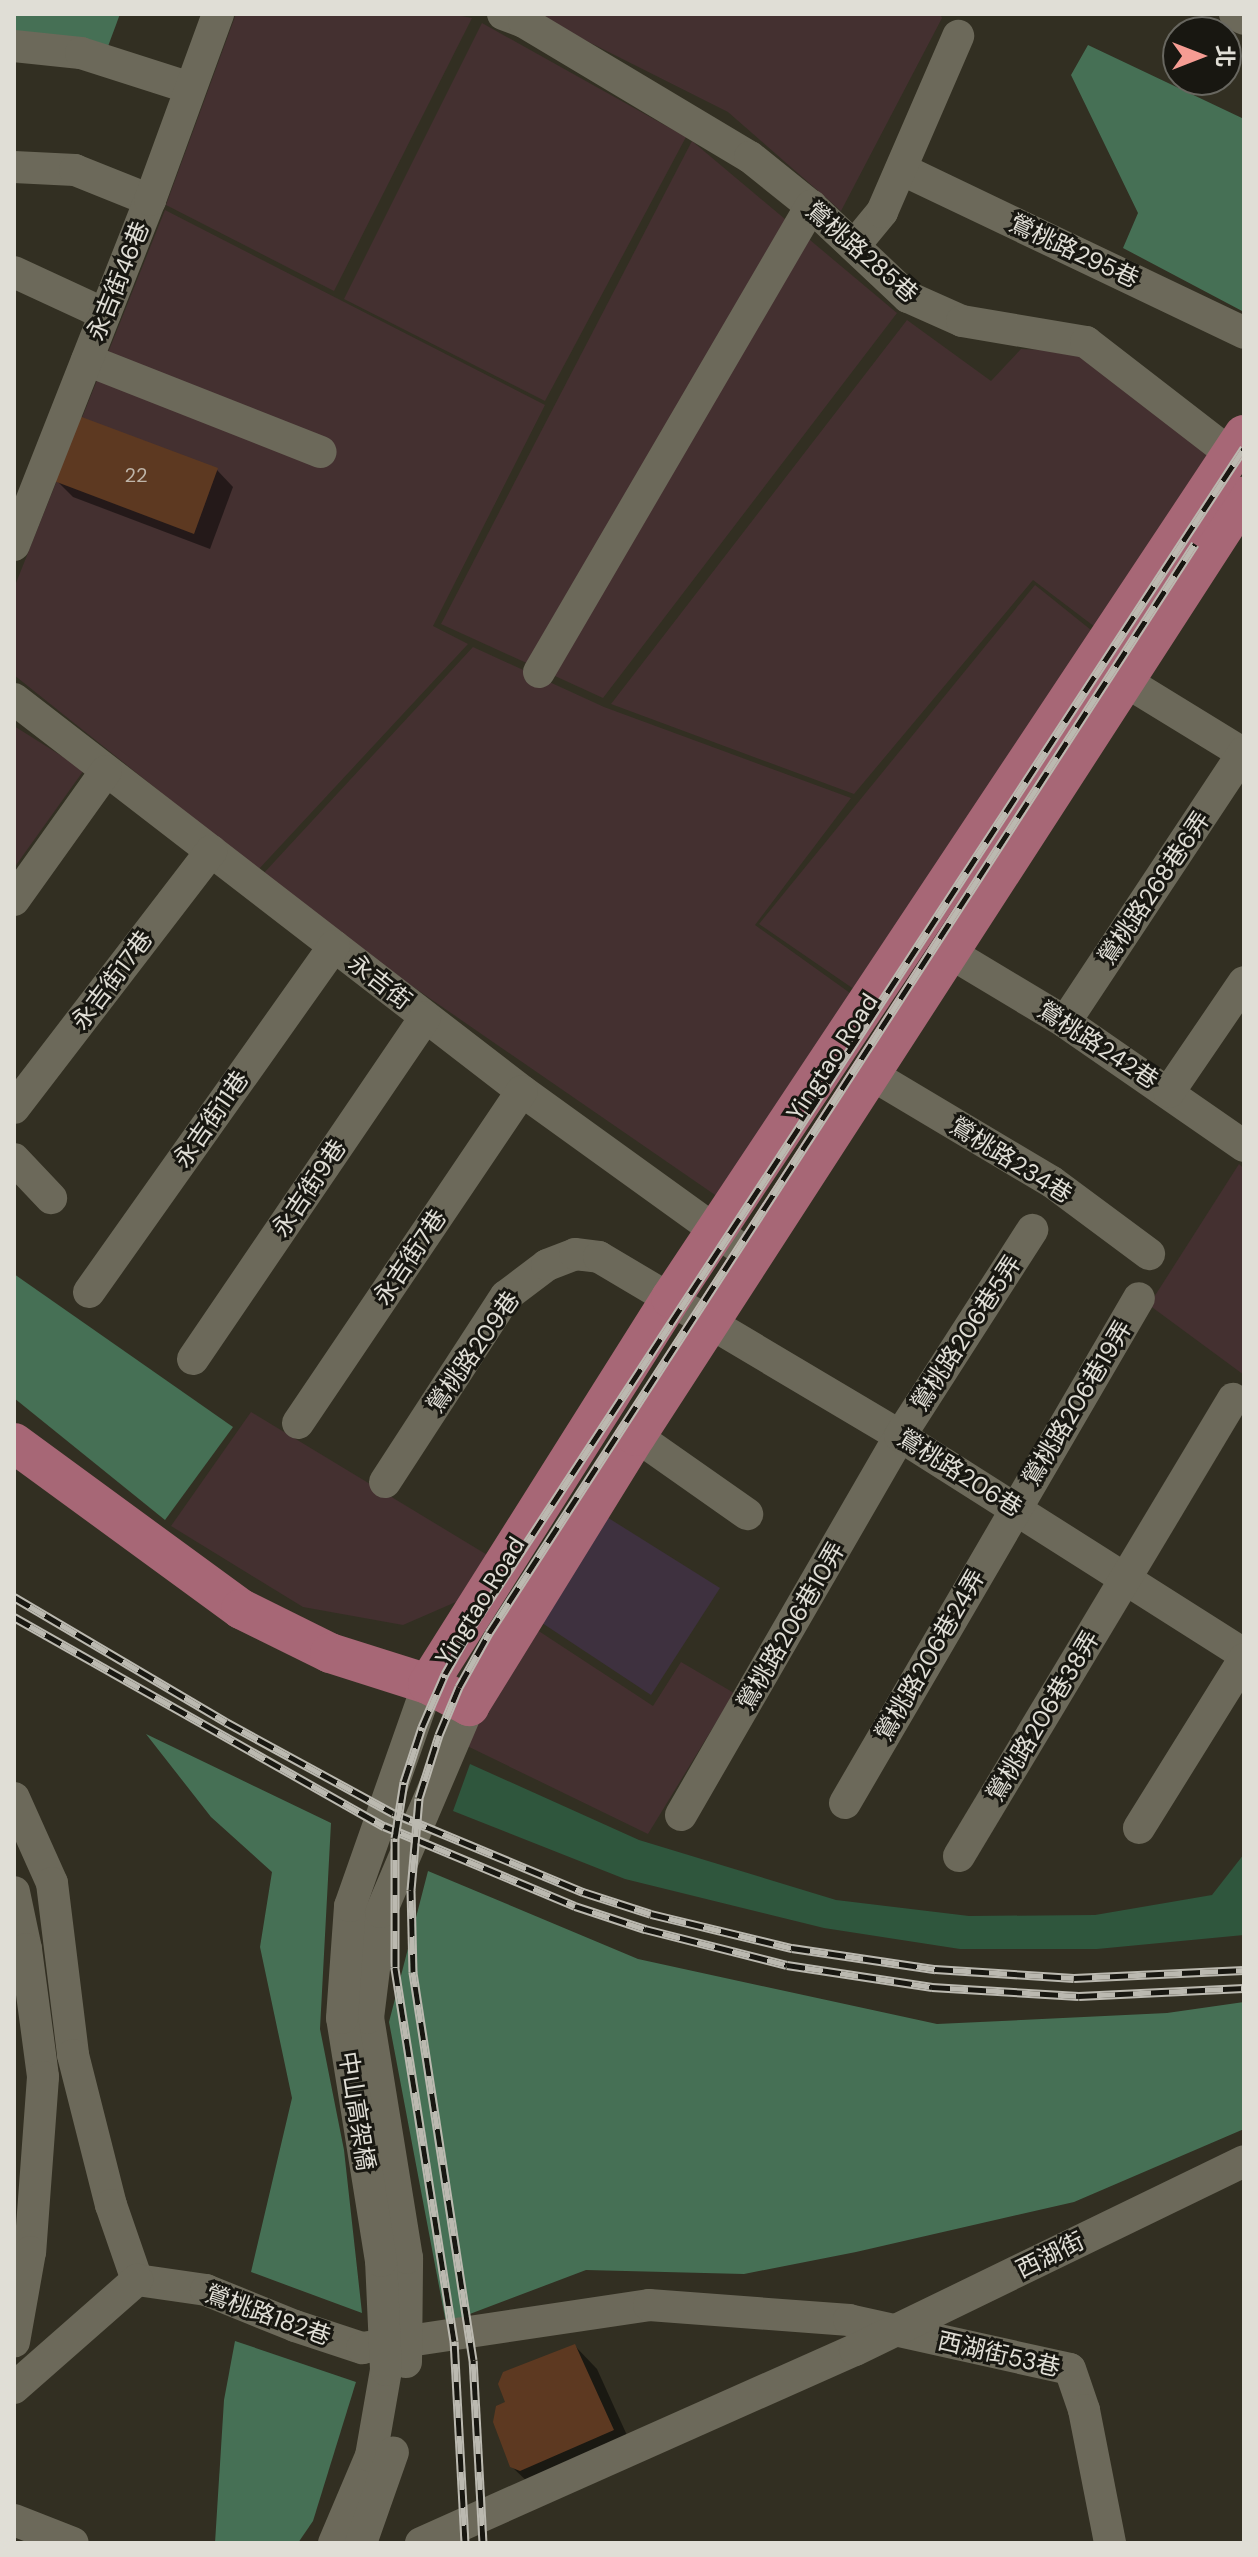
<!DOCTYPE html>
<meta charset="utf-8">
<style>
body{margin:0}
#map{position:relative;width:1258px;height:2557px;overflow:hidden;background:#322f22;font-family:"DM Sans","Noto Sans TC",sans-serif}
div>[style]{position:absolute}
.industrial>*{inset:0;background:#443030}
.education>*{inset:0;background:#3e313f}
.green>*{inset:0;background:#2f563d}
.forest>*{inset:0;background:#467055}
.shadow>*{inset:0;background:#0007}
.building>*{inset:0;background:#5d3921}
.minor>*{height:32px;margin:-16px;padding:0 16px;transform-origin:16px;border-radius:16px;background:#6c695a}
.major>*{height:40px;margin:-20px;padding:0 20px;transform-origin:20px;border-radius:20px;background:#a76776}
.rail>*{height:9px;margin-top:-4.5px;transform-origin:0;background:repeating-linear-gradient(90deg,#181711 0 18px,#bbb9b0 0 36px);box-sizing:border-box;border-block:2px solid #bbb9b0}
span{translate:-50% -50%;white-space:nowrap;text-align:center;line-height:1.15;-webkit-text-stroke:6px #181711;paint-order:stroke}
.number-label{font-size:20px;color:#bfb5a9}
.number-label span{-webkit-text-stroke-width:0}
.street-label{font-size:24px;color:#e0ded6}
.frame{position:absolute;inset:0;border:16px solid #e0ded6;pointer-events:none}
.north{position:absolute;left:1162px;top:16px;width:80px;height:80px;box-sizing:border-box;background:#181711;border:2px solid #686760;border-radius:50%;rotate:90deg;font-size:22px;font-weight:700;line-height:32px;text-align:center;color:#e0ded6}
.north::after{content:'';display:block;margin:auto;width:28px;height:36px;background:#f59c93;clip-path:polygon(50% 0,100% 100%,50% 72%,0 100%)}
</style>
<div id="map">
<div class="industrial">
<i style="clip-path:polygon(236px 14px,451px 14px,472px 18px,334px 291px,166px 205px)"></i>
<i style="clip-path:polygon(533px 14px,940px 14px,942px 18px,841px 211px,728px 112px)"></i>
<i style="clip-path:polygon(482px 23px,686px 137px,545px 401px,344px 299px)"></i>
<i style="clip-path:polygon(692px 141px,897px 313px,603px 698px,441px 624px)"></i>
<i style="clip-path:polygon(165px 210px,545px 405px,433px 626px,468px 644px,258px 870px,14px 675px,14px 588px)"></i>
<i style="clip-path:polygon(907px 320px,991px 381px,1021px 349px,1074px 351px,1222px 460px,1099px 630px,1033px 580px,854px 794px,611px 704px)"></i>
<i style="clip-path:polygon(1035px 585px,1096px 634px,861px 994px,759px 924px)"></i>
<i style="clip-path:polygon(473px 647px,604px 707px,851px 798px,755px 925px,857px 998px,718px 1197px,393px 973px,263px 874px)"></i>
<i style="clip-path:polygon(14px 726px,84px 770px,14px 868px)"></i>
<i style="clip-path:polygon(1239px 1164px,1244px 1169px,1244px 1375px,1149px 1305px)"></i>
<i style="clip-path:polygon(251px 1412px,489px 1556px,465px 1598px,403px 1625px,303px 1607px,171px 1526px)"></i>
<i style="clip-path:polygon(528px 1624px,653px 1706px,681px 1662px,734px 1693px,648px 1834px,463px 1744px)"></i>
</div>
<div class="education">
<i style="clip-path:polygon(594px 1509px,720px 1588px,651px 1695px,530px 1615px)"></i>
</div>
<div class="green">
<i style="clip-path:polygon(470px 1764px,639px 1840px,836px 1900px,969px 1916px,1095px 1915px,1212px 1895px,1244px 1854px,1244px 1935px,1097px 1949px,960px 1949px,824px 1928px,625px 1879px,453px 1811px)"></i>
</div>
<div class="forest">
<i style="clip-path:polygon(14px 14px,120px 14px,107px 49px,14px 34px)"></i>
<i style="clip-path:polygon(1088px 45px,1244px 119px,1244px 312px,1123px 248px,1138px 213px,1071px 75px)"></i>
<i style="clip-path:polygon(14px 1274px,233px 1427px,165px 1520px,14px 1398px)"></i>
<i style="clip-path:polygon(146px 1734px,331px 1823px,320px 2029px,344px 2150px,362px 2313px,251px 2272px,292px 2098px,260px 1947px,272px 1872px,211px 1817px)"></i>
<i style="clip-path:polygon(428px 1871px,638px 1959px,937px 2024px,1167px 2013px,1244px 2002px,1244px 2129px,1074px 2202px,856px 2252px,744px 2274px,586px 2270px,446px 2323px,389px 2022px)"></i>
<i style="clip-path:polygon(235px 2341px,356px 2382px,313px 2521px,298px 2543px,215px 2543px,224px 2400px)"></i>
</div>
<div class="shadow">
<i style="clip-path:polygon(217px 470px,233px 487px,210px 549px,73px 497px,57px 481px)"></i>
<i style="clip-path:polygon(575px 2346px,597px 2369px,635px 2453px,534px 2488px,511px 2466px,507px 2403px)"></i>
</div>
<div class="building">
<i style="clip-path:polygon(79px 416px,218px 468px,194px 534px,54px 481px)"></i>
<i style="clip-path:polygon(575px 2344px,614px 2430px,520px 2471px,510px 2467px,493px 2422px,496px 2406px,505px 2402px,498px 2384px,503px 2372px)"></i>
</div>
<div class="minor">
<i style="left:503px;top:14px;width:22px;rotate:21deg"></i>
<i style="left:524px;top:22px;width:263px;rotate:30.9deg"></i>
<i style="left:750px;top:157px;width:78px;rotate:38.8deg"></i>
<i style="left:811px;top:206px;width:133px;rotate:43.2deg"></i>
<i style="left:908px;top:297px;width:59px;rotate:24deg"></i>
<i style="left:962px;top:321px;width:126px;rotate:9.6deg"></i>
<i style="left:1086px;top:342px;width:183px;rotate:37.7deg"></i>
<i style="left:1235px;top:14px;width:10px;rotate:29deg"></i>
<i style="left:14px;top:46px;width:67px;rotate:6deg"></i>
<i style="left:81px;top:53px;width:114px;rotate:17.8deg"></i>
<i style="left:14px;top:167px;width:61px;rotate:2.8deg"></i>
<i style="left:75px;top:170px;width:81px;rotate:21.8deg"></i>
<i style="left:903px;top:170px;width:378px;rotate:25.5deg"></i>
<i style="left:854px;top:246px;width:44px;rotate:-50.5deg"></i>
<i style="left:882px;top:212px;width:192px;rotate:-66.6deg"></i>
<i style="left:14px;top:272px;width:100px;rotate:24.8deg"></i>
<i style="left:87px;top:360px;width:251px;rotate:21.5deg"></i>
<i style="left:14px;top:545px;width:371px;rotate:-68.5deg"></i>
<i style="left:150px;top:200px;width:198px;rotate:-69.9deg"></i>
<i style="left:1107px;top:670px;width:161px;rotate:31.5deg"></i>
<i style="left:539px;top:672px;width:540px;rotate:-59.73deg"></i>
<i style="left:14px;top:699px;width:642px;rotate:37.66deg"></i>
<i style="left:522px;top:1091px;width:284px;rotate:35.8deg"></i>
<i style="left:14px;top:900px;width:158px;rotate:-54.5deg"></i>
<i style="left:947px;top:951px;width:138px;rotate:31deg"></i>
<i style="left:1065px;top:1022px;width:218px;rotate:34.7deg"></i>
<i style="left:1065px;top:1022px;width:323px;rotate:-56.5deg"></i>
<i style="left:869px;top:1073px;width:213px;rotate:30.8deg"></i>
<i style="left:1052px;top:1182px;width:121px;rotate:36.6deg"></i>
<i style="left:1169px;top:1092px;width:133px;rotate:-55.7deg"></i>
<i style="left:14px;top:1108px;width:324px;rotate:-52.5deg"></i>
<i style="left:14px;top:1159px;width:54px;rotate:46.5deg"></i>
<i style="left:89px;top:1292px;width:424px;rotate:-54.7deg"></i>
<i style="left:193px;top:1359px;width:413px;rotate:-55.8deg"></i>
<i style="left:298px;top:1423px;width:400px;rotate:-56deg"></i>
<i style="left:636px;top:1436px;width:136px;rotate:35.1deg"></i>
<i style="left:385px;top:1482px;width:222px;rotate:-57deg"></i>
<i style="left:506px;top:1296px;width:51px;rotate:-37.1deg"></i>
<i style="left:547px;top:1265px;width:30px;rotate:-21deg"></i>
<i style="left:575px;top:1254px;width:24px;rotate:7deg"></i>
<i style="left:599px;top:1257px;width:350px;rotate:30.7deg"></i>
<i style="left:900px;top:1436px;width:407px;rotate:32.4deg"></i>
<i style="left:14px;top:1798px;width:93px;rotate:65.9deg"></i>
<i style="left:52px;top:1883px;width:173px;rotate:83deg"></i>
<i style="left:73px;top:2055px;width:155px;rotate:75.8deg"></i>
<i style="left:111px;top:2205px;width:79px;rotate:70.9deg"></i>
<i style="left:137px;top:2280px;width:70px;rotate:8.2deg"></i>
<i style="left:206px;top:2290px;width:96px;rotate:22deg"></i>
<i style="left:295px;top:2326px;width:71px;rotate:18.2deg"></i>
<i style="left:362px;top:2348px;width:290px;rotate:-8.5deg"></i>
<i style="left:649px;top:2305px;width:201px;rotate:4.3deg"></i>
<i style="left:849px;top:2320px;width:226px;rotate:12.5deg"></i>
<i style="left:1070px;top:2369px;width:43px;rotate:71.1deg"></i>
<i style="left:1084px;top:2410px;width:136px;rotate:78.9deg"></i>
<i style="left:845px;top:1803px;width:584px;rotate:-59.79deg"></i>
<i style="left:681px;top:1815px;width:438px;rotate:-60deg"></i>
<i style="left:900px;top:1436px;width:245px;rotate:-57.3deg"></i>
<i style="left:1139px;top:1828px;width:199px;rotate:-58.1deg"></i>
<i style="left:959px;top:1856px;width:533px;rotate:-59.05deg"></i>
<i style="left:14px;top:1892px;width:58px;rotate:78.1deg"></i>
<i style="left:26px;top:1949px;width:129px;rotate:82.4deg"></i>
<i style="left:43px;top:2077px;width:175px;rotate:94.2deg"></i>
<i style="left:30px;top:2252px;width:91px;rotate:100.1deg"></i>
<i style="left:406px;top:2362px;width:104px;rotate:-89.4deg"></i>
<i style="left:407px;top:2258px;width:243px;rotate:-99.2deg"></i>
<i style="left:368px;top:2018px;width:107px;rotate:-83deg"></i>
<i style="left:381px;top:1912px;width:224px;rotate:-66.9deg"></i>
<i style="left:14px;top:2388px;width:164px;rotate:-41.3deg"></i>
<i style="left:14px;top:2520px;width:63px;rotate:21.3deg"></i>
<i style="left:334px;top:2543px;width:95px;rotate:-67deg"></i>
<i style="left:371px;top:2456px;width:87px;rotate:-80.1deg"></i>
<i style="left:386px;top:2370px;width:109px;rotate:-92.6deg"></i>
<i style="left:381px;top:2261px;width:246px;rotate:-99.1deg"></i>
<i style="left:342px;top:2018px;width:112px;rotate:-85.9deg"></i>
<i style="left:350px;top:1906px;width:235px;rotate:-70.6deg"></i>
<i style="left:361px;top:2543px;width:96px;rotate:-70.6deg"></i>
<i style="left:421px;top:2543px;width:475px;rotate:-24deg"></i>
<i style="left:855px;top:2350px;width:432px;rotate:-25.9deg"></i>
</div>
<div class="major">
<i style="left:14px;top:1443px;width:281px;rotate:36.2deg"></i>
<i style="left:241px;top:1609px;width:99px;rotate:26.3deg"></i>
<i style="left:330px;top:1653px;width:103px;rotate:17.6deg"></i>
<i style="left:428px;top:1684px;width:47px;rotate:28.2deg"></i>
<i style="left:469px;top:1706px;width:317px;rotate:-58.3deg"></i>
<i style="left:636px;top:1436px;width:1119px;rotate:-57.1deg"></i>
<i style="left:428px;top:1684px;width:456px;rotate:-57.8deg"></i>
<i style="left:671px;top:1298px;width:1036px;rotate:-56.42deg"></i>
</div>
<div class="rail">
<i style="left:14px;top:1597px;width:246px;rotate:30.5deg"></i>
<i style="left:226px;top:1722px;width:190px;rotate:28.6deg"></i>
<i style="left:393px;top:1813px;width:206px;rotate:22.6deg"></i>
<i style="left:583px;top:1892px;width:71px;rotate:17.9deg"></i>
<i style="left:651px;top:1914px;width:145px;rotate:13.6deg"></i>
<i style="left:792px;top:1948px;width:145px;rotate:8.4deg"></i>
<i style="left:935px;top:1969px;width:139px;rotate:3.7deg"></i>
<i style="left:1074px;top:1978px;width:170px;rotate:-2.7deg"></i>
<i style="left:14px;top:1617px;width:425px;rotate:29.5deg"></i>
<i style="left:384px;top:1826px;width:207px;rotate:22.7deg"></i>
<i style="left:575px;top:1906px;width:74px;rotate:18.2deg"></i>
<i style="left:645px;top:1929px;width:146px;rotate:14.2deg"></i>
<i style="left:787px;top:1965px;width:147px;rotate:8.6deg"></i>
<i style="left:932px;top:1987px;width:147px;rotate:3.5deg"></i>
<i style="left:1079px;top:1996px;width:165px;rotate:-2.8deg"></i>
<i style="left:465px;top:2543px;width:202px;rotate:-93.1deg"></i>
<i style="left:454px;top:2341px;width:379px;rotate:-99deg"></i>
<i style="left:395px;top:1967px;width:129px;rotate:-90deg"></i>
<i style="left:395px;top:1838px;width:57px;rotate:-80.9deg"></i>
<i style="left:404px;top:1782px;width:58px;rotate:-71.9deg"></i>
<i style="left:422px;top:1727px;width:58px;rotate:-66.5deg"></i>
<i style="left:445px;top:1674px;width:56px;rotate:-60.3deg"></i>
<i style="left:473px;top:1625px;width:1407px;rotate:-56.77deg"></i>
<i style="left:483px;top:2543px;width:183px;rotate:-93.1deg"></i>
<i style="left:473px;top:2360px;width:393px;rotate:-98.8deg"></i>
<i style="left:413px;top:1972px;width:82px;rotate:-91.4deg"></i>
<i style="left:411px;top:1890px;width:92px;rotate:-85deg"></i>
<i style="left:419px;top:1798px;width:66px;rotate:-72.4deg"></i>
<i style="left:439px;top:1735px;width:52px;rotate:-67.4deg"></i>
<i style="left:459px;top:1687px;width:62px;rotate:-60.9deg"></i>
<i style="left:489px;top:1633px;width:1298px;rotate:-57.04deg"></i>
</div>
<div class="number-label">
<span style="left:136px;top:475px">22</span>
</div>
<div class="street-label">
<span style="left:1074px;top:251px;rotate:25deg">鶯桃路295巷</span>
<span style="left:862px;top:252px;rotate:41deg">鶯桃路285巷</span>
<span style="left:118px;top:281px;rotate:-68deg">永吉街46巷</span>
<span style="left:1154px;top:888px;rotate:-56deg">鶯桃路268巷6弄</span>
<span style="left:112px;top:980px;rotate:-53deg">永吉街17巷</span>
<span style="left:380px;top:982px;rotate:38deg">永吉街</span>
<span style="left:1098px;top:1045px;rotate:33deg">鶯桃路242巷</span>
<span style="left:832px;top:1057px;rotate:-57deg">Yingtao Road</span>
<span style="left:211px;top:1119px;rotate:-55deg">永吉街11巷</span>
<span style="left:1011px;top:1160px;rotate:32deg">鶯桃路234巷</span>
<span style="left:309px;top:1188px;rotate:-56deg">永吉街9巷</span>
<span style="left:410px;top:1257px;rotate:-56deg">永吉街7巷</span>
<span style="left:966px;top:1333px;rotate:-57deg">鶯桃路206巷5弄</span>
<span style="left:473px;top:1352px;rotate:-55deg">鶯桃路209巷</span>
<span style="left:1077px;top:1403px;rotate:-59deg">鶯桃路206巷19弄</span>
<span style="left:960px;top:1473px;rotate:32deg">鶯桃路206巷</span>
<span style="left:480px;top:1601px;rotate:-58deg">Yingtao Road</span>
<span style="left:791px;top:1626px;rotate:-60deg">鶯桃路206巷10弄</span>
<span style="left:930px;top:1655px;rotate:-60deg">鶯桃路206巷24弄</span>
<span style="left:1043px;top:1716px;rotate:-59deg">鶯桃路206巷38弄</span>
<span style="left:357px;top:2111px;rotate:81deg">中山高架橋</span>
<span style="left:1050px;top:2255px;rotate:-26deg">西湖街</span>
<span style="left:268px;top:2315px;rotate:20deg">鶯桃路182巷</span>
<span style="left:999px;top:2354px;rotate:13deg">西湖街53巷</span>
</div>
<div class="frame"></div>
<div class="north">北</div>
</div>
